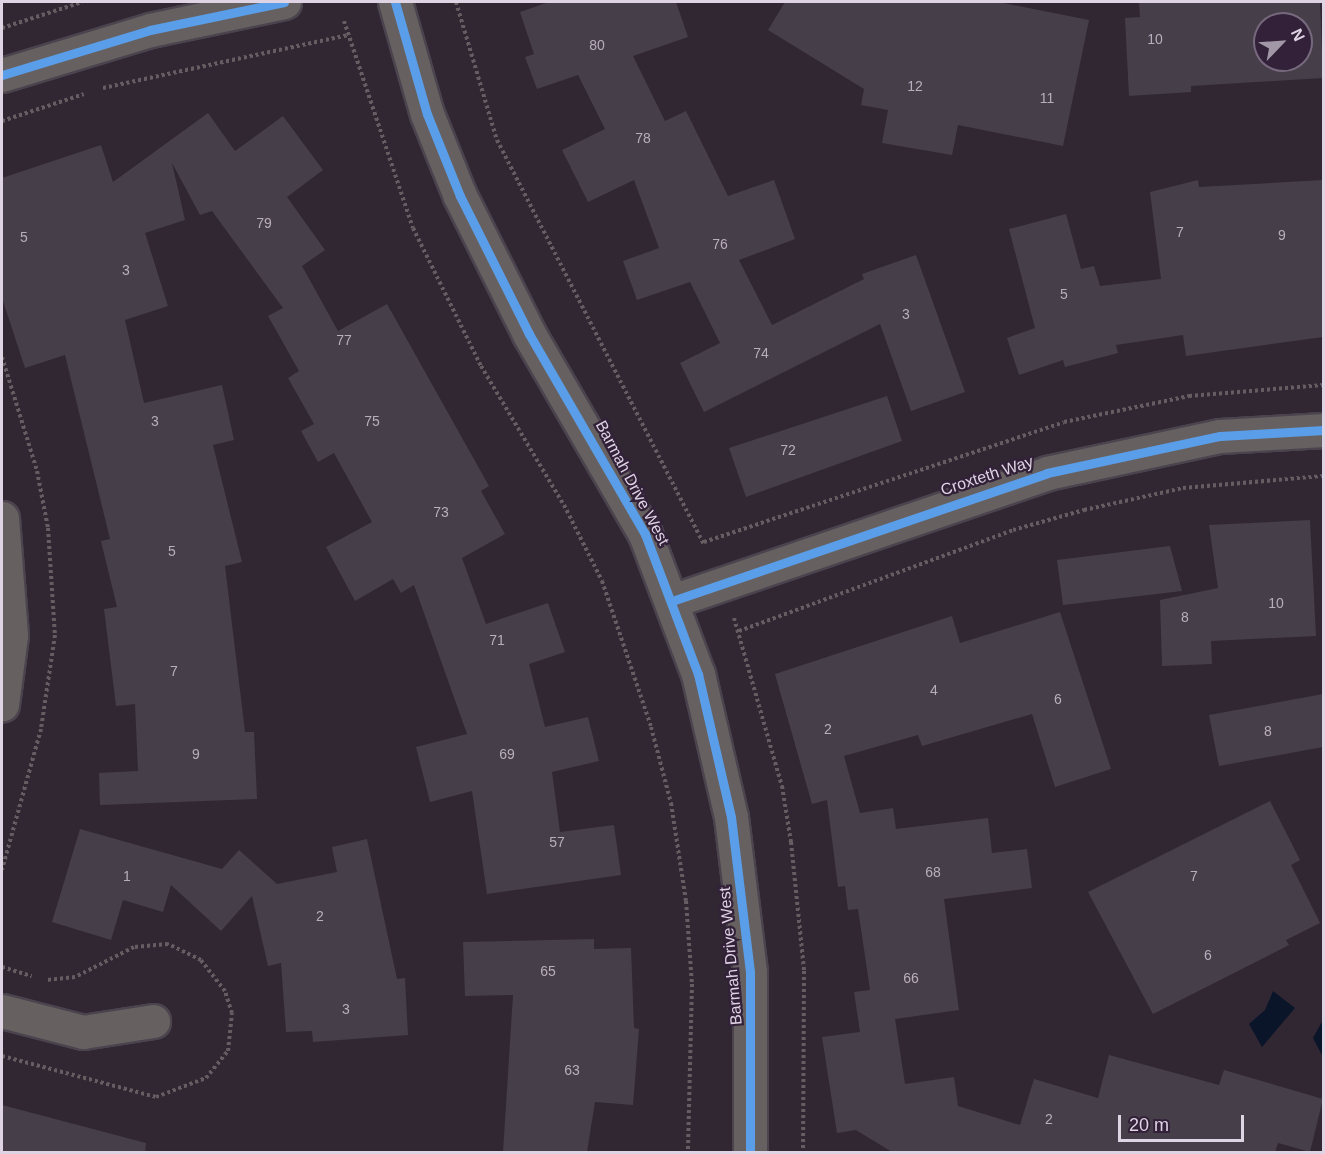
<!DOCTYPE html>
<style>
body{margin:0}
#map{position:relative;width:1325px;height:1154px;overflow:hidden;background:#302733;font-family:Arial,sans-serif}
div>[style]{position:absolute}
.water>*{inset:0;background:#0a1529}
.building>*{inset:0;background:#463e49}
.path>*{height:4px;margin-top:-2px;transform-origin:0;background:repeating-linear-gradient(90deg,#645e63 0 3px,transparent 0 6px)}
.roads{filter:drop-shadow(2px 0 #4b444e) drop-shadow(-2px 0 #4b444e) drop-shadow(0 2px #4b444e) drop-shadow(0 -2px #4b444e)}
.street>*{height:33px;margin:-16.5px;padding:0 16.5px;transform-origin:16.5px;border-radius:16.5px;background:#666160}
.cycleway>*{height:9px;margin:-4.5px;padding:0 4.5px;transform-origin:4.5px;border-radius:4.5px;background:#5a9eea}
span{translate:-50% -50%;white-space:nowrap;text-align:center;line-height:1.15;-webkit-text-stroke:4.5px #322139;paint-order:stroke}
.number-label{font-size:14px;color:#b9aebd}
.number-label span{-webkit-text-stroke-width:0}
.street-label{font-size:16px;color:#dfd4e4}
.frame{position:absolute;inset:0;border:3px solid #dfd4e4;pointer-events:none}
.north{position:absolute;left:1253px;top:12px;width:60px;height:60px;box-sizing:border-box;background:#322139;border:2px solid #77697d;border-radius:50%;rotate:65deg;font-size:16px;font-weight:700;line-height:24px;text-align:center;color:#dfd4e4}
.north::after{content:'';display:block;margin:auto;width:21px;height:27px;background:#a297a6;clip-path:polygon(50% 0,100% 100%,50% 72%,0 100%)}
.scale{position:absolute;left:1118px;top:1115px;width:126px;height:27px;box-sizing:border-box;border:3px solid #dfd4e4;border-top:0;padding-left:8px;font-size:18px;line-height:21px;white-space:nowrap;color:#dfd4e4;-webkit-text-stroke:4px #322139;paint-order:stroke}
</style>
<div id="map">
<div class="water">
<i style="clip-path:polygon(1273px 991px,1295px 1008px,1262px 1047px,1249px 1024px,1265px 1010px)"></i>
<i style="clip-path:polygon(1323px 1020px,1323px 1057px,1313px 1038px)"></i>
</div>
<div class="building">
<i style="clip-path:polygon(549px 2px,676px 2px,688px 37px,633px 56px,665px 121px,686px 111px,728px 196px,774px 180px,795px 239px,739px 260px,772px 325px,864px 279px,862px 274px,916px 255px,965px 392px,911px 411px,880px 324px,704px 412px,680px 363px,720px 343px,690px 282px,637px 300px,623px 261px,659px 248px,634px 180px,588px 202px,562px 150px,605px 129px,578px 75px,537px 89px,525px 57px,534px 54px,520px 12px)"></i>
<i style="clip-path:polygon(785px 2px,998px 2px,1089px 20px,1063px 146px,958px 125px,952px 155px,882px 143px,888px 110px,861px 105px,864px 89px,768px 30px)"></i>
<i style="clip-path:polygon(evenodd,1139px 2px,1320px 2px,1323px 78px,1191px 86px,1191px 92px,1129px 96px,1125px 18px,1140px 17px,1139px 2px,1265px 24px,1301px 24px,1301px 60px,1265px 60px,1265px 24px)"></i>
<i style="clip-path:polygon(208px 113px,235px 151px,283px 116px,323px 170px,287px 197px,325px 250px,302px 266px,338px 331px,387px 304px,489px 486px,481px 491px,505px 534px,462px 558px,486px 624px,548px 603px,565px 652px,529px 664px,545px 727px,588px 717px,599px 761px,552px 772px,560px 832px,614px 825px,621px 875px,487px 894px,472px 791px,430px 802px,416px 747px,467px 734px,414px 585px,401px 593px,393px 579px,355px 601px,326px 547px,372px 522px,334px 453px,318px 462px,301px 431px,314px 424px,288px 378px,299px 371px,268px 316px,283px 308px,212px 211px,200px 215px,172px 163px,185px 220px,145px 233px,168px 306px,125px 320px,144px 403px,222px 385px,234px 440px,213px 445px,242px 562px,225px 566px,245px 732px,254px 732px,257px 799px,100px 805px,99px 773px,138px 771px,135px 704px,116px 706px,104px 609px,117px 607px,101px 541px,110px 539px,65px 355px,25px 368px,2px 298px,2px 178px,101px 145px,113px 182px)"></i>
<i style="clip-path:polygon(1198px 180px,1199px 187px,1323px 180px,1323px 337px,1186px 356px,1183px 335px,1116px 345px,1118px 353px,1065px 367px,1063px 360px,1019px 375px,1007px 338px,1035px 328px,1009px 229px,1066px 214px,1081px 269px,1094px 266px,1100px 286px,1161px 279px,1150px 192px)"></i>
<i style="clip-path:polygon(887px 396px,902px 441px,746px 497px,729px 448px)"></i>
<i style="clip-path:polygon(1310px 520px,1316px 636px,1211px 641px,1212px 664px,1162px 666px,1160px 600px,1218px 588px,1209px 525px)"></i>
<i style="clip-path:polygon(1170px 546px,1182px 591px,1063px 605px,1057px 560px)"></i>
<i style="clip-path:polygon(1060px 612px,1111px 769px,1055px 787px,1032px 714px,922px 746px,918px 735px,844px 756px,860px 813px,893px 808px,896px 829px,988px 818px,992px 853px,1027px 849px,1032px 888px,944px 899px,959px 1010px,895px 1019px,905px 1084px,954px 1077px,958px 1106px,1020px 1125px,1034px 1079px,1098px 1098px,1109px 1055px,1219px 1085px,1224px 1070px,1323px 1099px,1310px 1152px,1278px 1143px,1275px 1152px,892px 1152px,856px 1130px,837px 1133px,822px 1037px,860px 1032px,854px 992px,870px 990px,858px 909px,848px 910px,845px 886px,838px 887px,827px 800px,812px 804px,775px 674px,952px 616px,960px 643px)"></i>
<i style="clip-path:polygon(1323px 694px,1323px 747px,1219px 766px,1209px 715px)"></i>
<i style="clip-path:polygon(1270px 801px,1300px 860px,1291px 865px,1320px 923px,1286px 940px,1289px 945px,1153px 1014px,1088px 892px)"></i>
<i style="clip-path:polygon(80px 829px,222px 869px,239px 850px,277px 884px,337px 872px,332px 847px,367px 839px,397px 979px,405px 978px,408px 1035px,313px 1042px,312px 1031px,286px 1032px,281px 963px,268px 966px,252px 896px,221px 931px,171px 885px,163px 912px,123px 900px,111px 940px,52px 922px)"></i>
<i style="clip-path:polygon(594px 939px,594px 949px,631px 948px,634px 1028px,639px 1029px,633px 1105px,595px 1102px,587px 1152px,503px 1152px,513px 995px,465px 996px,463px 942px)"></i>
<i style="clip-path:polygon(2px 1105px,146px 1143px,145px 1152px,2px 1152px)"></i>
</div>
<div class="path">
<i style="left:456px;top:2px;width:144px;rotate:73.5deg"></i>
<i style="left:497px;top:140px;width:454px;rotate:62.9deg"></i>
<i style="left:344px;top:21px;width:218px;rotate:71.6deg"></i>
<i style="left:413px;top:228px;width:154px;rotate:63.8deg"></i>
<i style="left:481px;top:366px;width:162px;rotate:59.2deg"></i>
<i style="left:564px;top:505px;width:85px;rotate:63.4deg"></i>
<i style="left:602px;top:581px;width:154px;rotate:71.4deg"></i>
<i style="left:651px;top:727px;width:79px;rotate:75.3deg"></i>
<i style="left:671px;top:803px;width:99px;rotate:81.3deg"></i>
<i style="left:686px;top:901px;width:83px;rotate:85.9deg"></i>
<i style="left:692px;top:984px;width:168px;rotate:91.4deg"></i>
<i style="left:2px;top:28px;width:84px;rotate:-18deg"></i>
<i style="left:103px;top:88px;width:251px;rotate:-12.2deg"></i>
<i style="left:2px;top:121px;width:86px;rotate:-18.2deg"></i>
<i style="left:2px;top:357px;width:119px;rotate:72.9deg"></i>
<i style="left:37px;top:471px;width:58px;rotate:79.1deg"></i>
<i style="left:48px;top:528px;width:107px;rotate:86.3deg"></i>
<i style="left:55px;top:635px;width:95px;rotate:98.5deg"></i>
<i style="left:41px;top:729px;width:146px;rotate:105.5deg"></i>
<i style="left:704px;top:542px;width:379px;rotate:-18.4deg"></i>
<i style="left:1064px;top:422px;width:128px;rotate:-11.7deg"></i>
<i style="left:1189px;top:396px;width:135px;rotate:-4.7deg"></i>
<i style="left:734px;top:618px;width:175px;rotate:74.1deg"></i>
<i style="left:782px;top:786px;width:57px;rotate:80.9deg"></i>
<i style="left:791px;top:842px;width:130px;rotate:84.2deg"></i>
<i style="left:804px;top:971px;width:181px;rotate:90.3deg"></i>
<i style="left:739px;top:631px;width:292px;rotate:-20.2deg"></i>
<i style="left:1013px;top:530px;width:74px;rotate:-15.7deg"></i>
<i style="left:1084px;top:510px;width:101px;rotate:-12.5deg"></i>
<i style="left:1183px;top:488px;width:142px;rotate:-4.9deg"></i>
<i style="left:2px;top:967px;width:31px;rotate:17deg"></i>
<i style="left:2px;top:1056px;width:159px;rotate:14.9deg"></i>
<i style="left:156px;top:1097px;width:53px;rotate:-20.8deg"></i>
<i style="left:206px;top:1078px;width:35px;rotate:-51deg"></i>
<i style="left:228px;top:1051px;width:38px;rotate:-84deg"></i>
<i style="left:232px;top:1013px;width:23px;rotate:-108deg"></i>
<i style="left:225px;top:991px;width:39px;rotate:-128deg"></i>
<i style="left:201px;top:960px;width:37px;rotate:-154deg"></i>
<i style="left:168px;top:944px;width:34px;rotate:175deg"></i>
<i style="left:134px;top:947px;width:66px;rotate:153deg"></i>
<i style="left:75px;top:977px;width:30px;rotate:174deg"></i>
</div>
<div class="roads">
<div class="street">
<i style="left:395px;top:2px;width:116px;rotate:74.1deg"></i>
<i style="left:427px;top:114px;width:88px;rotate:68.1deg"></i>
<i style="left:460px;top:196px;width:154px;rotate:63.4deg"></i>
<i style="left:529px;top:334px;width:231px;rotate:59.9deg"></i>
<i style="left:645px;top:534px;width:150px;rotate:69.3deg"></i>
<i style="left:698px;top:674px;width:147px;rotate:77deg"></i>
<i style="left:731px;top:817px;width:156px;rotate:83deg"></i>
<i style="left:750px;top:972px;width:180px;rotate:90deg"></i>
<i style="left:2px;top:75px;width:155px;rotate:-16.9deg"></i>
<i style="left:150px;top:30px;width:137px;rotate:-11.8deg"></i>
<i style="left:2px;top:518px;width:117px;rotate:85.6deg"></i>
<i style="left:11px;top:635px;width:70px;rotate:97.4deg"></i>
<i style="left:672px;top:601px;width:396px;rotate:-18.8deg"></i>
<i style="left:1047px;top:473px;width:177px;rotate:-12.1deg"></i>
<i style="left:1220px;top:436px;width:104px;rotate:-3.3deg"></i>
<i style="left:2px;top:1011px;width:84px;rotate:14.5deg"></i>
<i style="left:83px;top:1032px;width:71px;rotate:-8.9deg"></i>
</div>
</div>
<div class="cycleway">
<i style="left:395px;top:2px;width:116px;rotate:74.1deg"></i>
<i style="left:427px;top:114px;width:88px;rotate:68.1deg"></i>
<i style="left:460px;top:196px;width:154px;rotate:63.4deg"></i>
<i style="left:529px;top:334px;width:231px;rotate:59.9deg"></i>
<i style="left:645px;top:534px;width:150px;rotate:69.3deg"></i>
<i style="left:698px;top:674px;width:147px;rotate:77deg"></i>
<i style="left:731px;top:817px;width:156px;rotate:83deg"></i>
<i style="left:750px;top:972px;width:180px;rotate:90deg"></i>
<i style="left:2px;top:75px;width:155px;rotate:-16.9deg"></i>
<i style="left:150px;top:30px;width:137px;rotate:-11.8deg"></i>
<i style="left:672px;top:601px;width:396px;rotate:-18.8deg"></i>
<i style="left:1047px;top:473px;width:177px;rotate:-12.1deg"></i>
<i style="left:1220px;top:436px;width:104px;rotate:-3.3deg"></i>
</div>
<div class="number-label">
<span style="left:1155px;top:39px">10</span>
<span style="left:597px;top:45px">80</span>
<span style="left:915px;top:86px">12</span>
<span style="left:1047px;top:98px">11</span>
<span style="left:643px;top:138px">78</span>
<span style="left:264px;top:223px">79</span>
<span style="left:1180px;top:232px">7</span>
<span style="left:1282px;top:235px">9</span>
<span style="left:24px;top:237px">5</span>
<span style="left:720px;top:244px">76</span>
<span style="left:126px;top:270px">3</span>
<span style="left:1064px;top:294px">5</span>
<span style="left:906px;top:314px">3</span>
<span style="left:344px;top:340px">77</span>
<span style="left:761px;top:353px">74</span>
<span style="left:155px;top:421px">3</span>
<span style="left:372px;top:421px">75</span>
<span style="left:788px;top:450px">72</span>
<span style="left:441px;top:512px">73</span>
<span style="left:172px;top:551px">5</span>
<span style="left:1276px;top:603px">10</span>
<span style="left:1185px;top:617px">8</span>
<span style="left:497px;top:640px">71</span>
<span style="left:174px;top:671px">7</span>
<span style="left:934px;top:690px">4</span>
<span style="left:1058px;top:699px">6</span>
<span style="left:828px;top:729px">2</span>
<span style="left:1268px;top:731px">8</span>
<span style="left:196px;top:754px">9</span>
<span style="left:507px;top:754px">69</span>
<span style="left:557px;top:842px">57</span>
<span style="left:933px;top:872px">68</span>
<span style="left:127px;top:876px">1</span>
<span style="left:1194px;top:876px">7</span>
<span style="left:320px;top:916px">2</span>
<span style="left:1208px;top:955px">6</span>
<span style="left:548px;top:971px">65</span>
<span style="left:911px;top:978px">66</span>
<span style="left:346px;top:1009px">3</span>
<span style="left:572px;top:1070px">63</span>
<span style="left:1049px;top:1119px">2</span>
</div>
<div class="street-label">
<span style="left:987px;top:476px;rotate:-18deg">Croxteth Way</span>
<span style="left:632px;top:483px;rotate:62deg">Barmah Drive West</span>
<span style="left:731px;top:956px;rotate:-95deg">Barmah Drive West</span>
</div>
<div class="frame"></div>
<div class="north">N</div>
<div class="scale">20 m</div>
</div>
